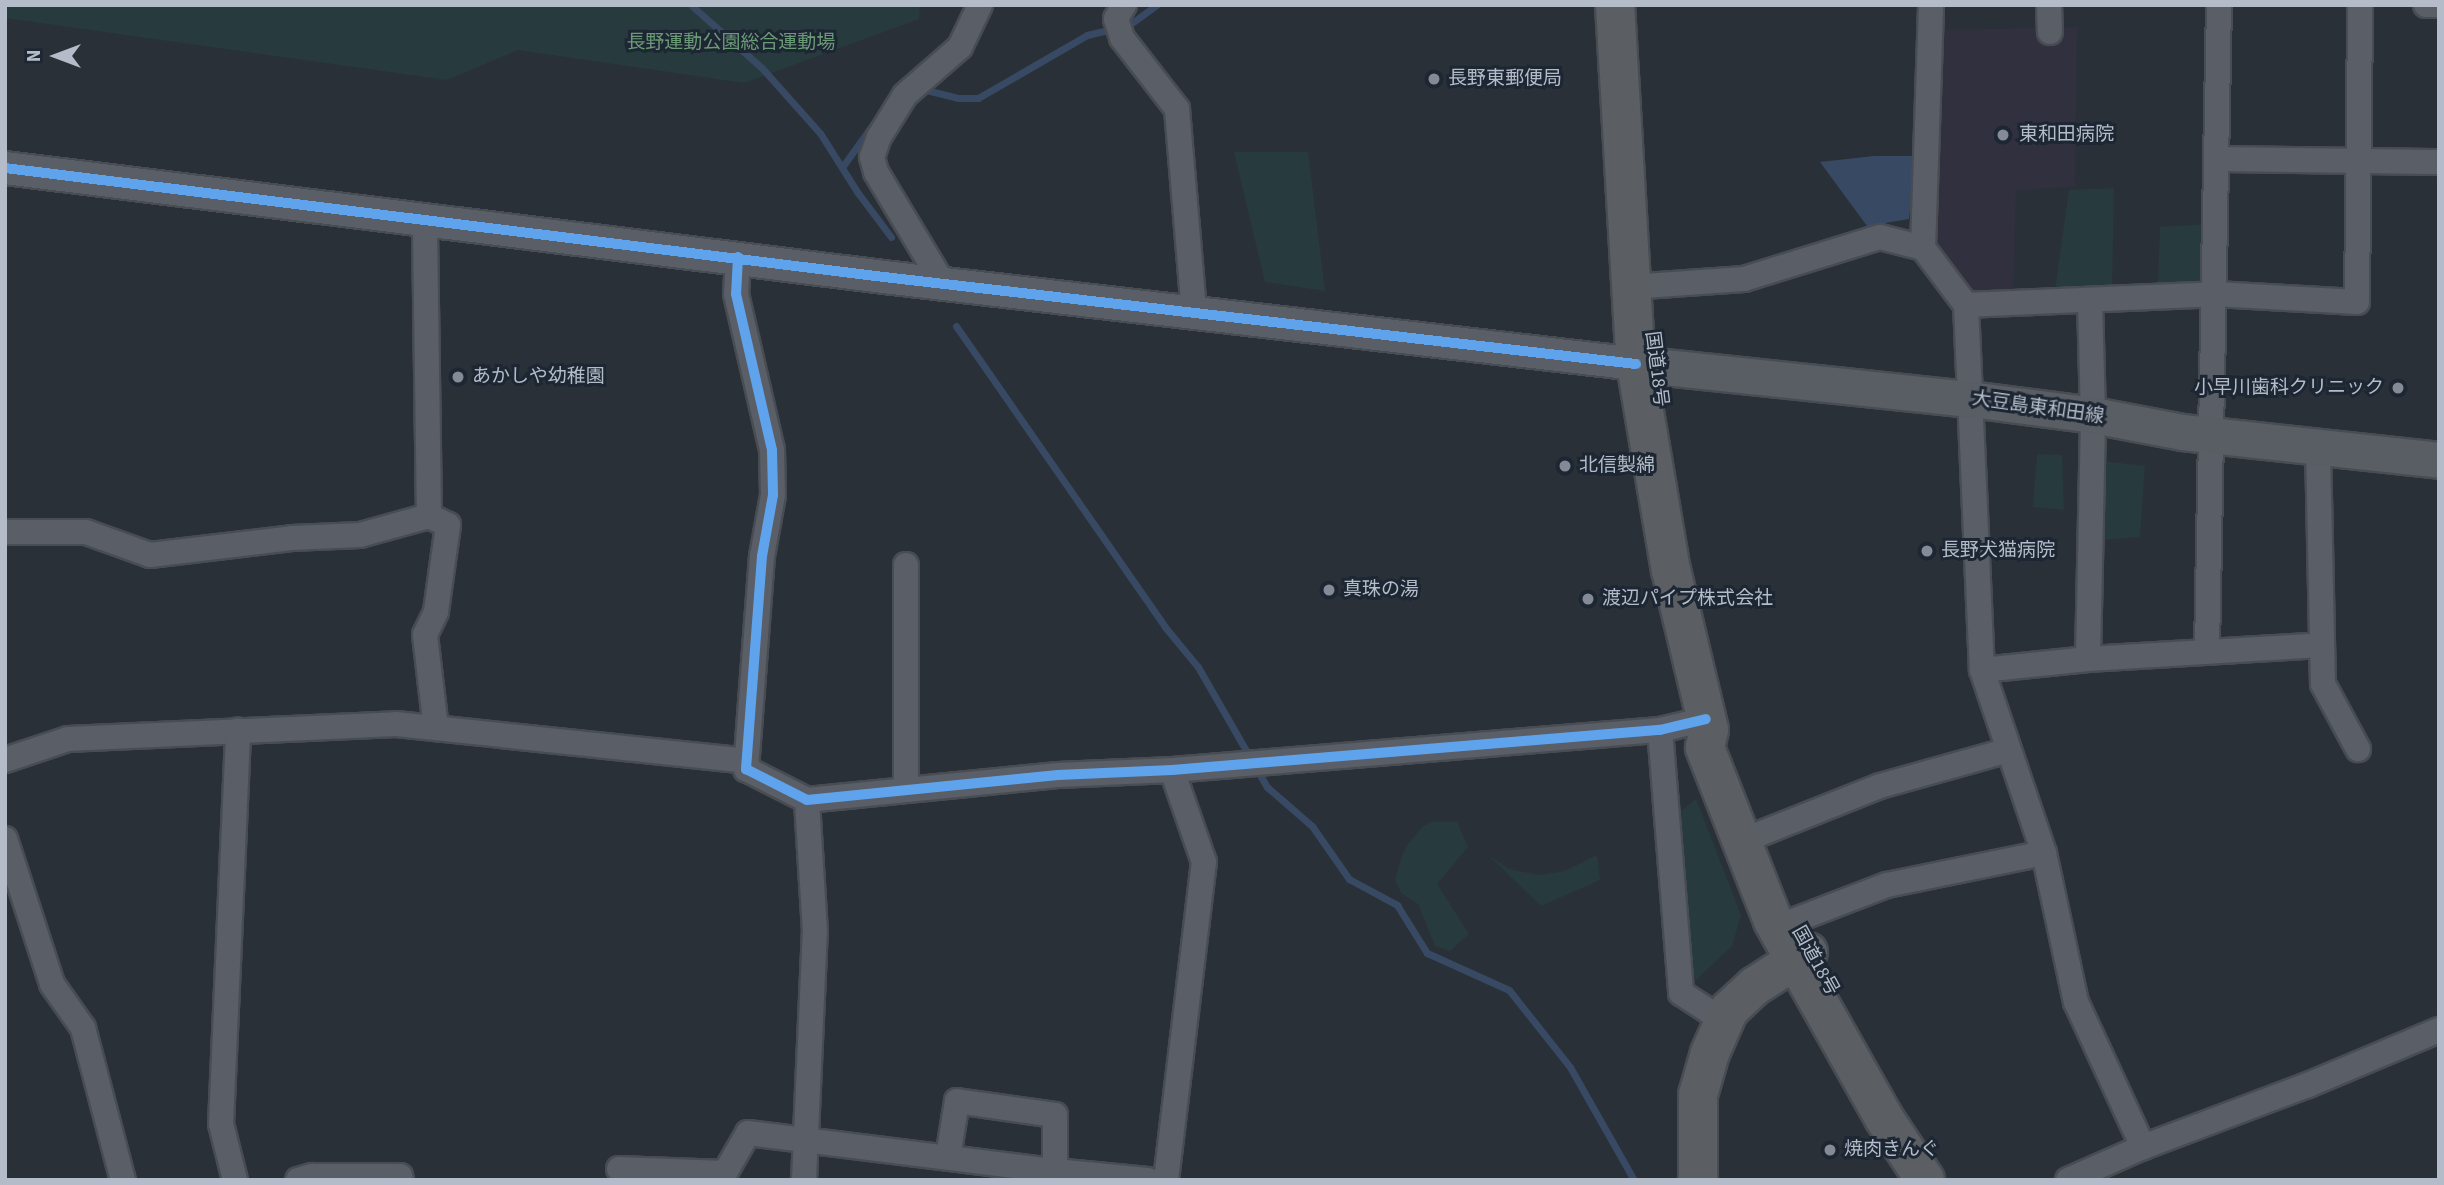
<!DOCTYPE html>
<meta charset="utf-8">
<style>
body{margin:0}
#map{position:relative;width:2444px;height:1185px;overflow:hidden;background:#2a3038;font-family:"Source Sans 3","Noto Sans JP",sans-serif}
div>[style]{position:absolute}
.medical>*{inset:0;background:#31303e}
.green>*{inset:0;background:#273a3e}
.water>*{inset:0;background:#384963}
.stream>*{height:7px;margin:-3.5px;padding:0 3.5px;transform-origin:3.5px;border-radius:3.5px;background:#384963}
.roads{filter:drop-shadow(2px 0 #484c53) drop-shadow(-2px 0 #484c53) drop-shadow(0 2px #484c53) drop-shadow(0 -2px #484c53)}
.minor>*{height:24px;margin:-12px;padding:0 12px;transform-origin:12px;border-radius:12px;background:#5a5e66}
.tertiary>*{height:32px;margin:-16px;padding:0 16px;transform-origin:16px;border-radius:16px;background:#5a5e66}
.secondary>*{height:35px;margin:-17.5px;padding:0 17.5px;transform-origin:17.5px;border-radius:17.5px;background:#595d64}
.trunk>*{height:38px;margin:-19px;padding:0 19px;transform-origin:19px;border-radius:19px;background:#5b5f64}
.cycleway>*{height:10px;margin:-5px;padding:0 5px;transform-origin:5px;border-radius:5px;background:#60a3ed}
.dots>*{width:19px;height:19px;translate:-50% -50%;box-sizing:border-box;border:4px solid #1d2633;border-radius:50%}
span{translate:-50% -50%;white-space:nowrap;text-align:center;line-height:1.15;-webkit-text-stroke:6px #1d2633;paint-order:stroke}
.park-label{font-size:19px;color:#6b9a76}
.poi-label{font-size:19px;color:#b4bcc9}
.left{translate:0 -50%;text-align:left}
.right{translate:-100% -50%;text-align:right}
.street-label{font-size:19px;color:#b4bcc9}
.frame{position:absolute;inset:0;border:7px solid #b4bcc9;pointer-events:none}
.north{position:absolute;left:21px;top:21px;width:70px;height:70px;-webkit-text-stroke:5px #1d2633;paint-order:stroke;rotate:270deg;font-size:19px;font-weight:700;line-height:28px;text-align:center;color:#b4bcc9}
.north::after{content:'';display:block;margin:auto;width:24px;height:32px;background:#b4bcc9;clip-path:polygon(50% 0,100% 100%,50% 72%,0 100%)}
</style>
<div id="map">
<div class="medical">
<i style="clip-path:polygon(2077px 27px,2075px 187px,2016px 190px,2013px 295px,1973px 299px,1926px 245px,1935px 30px)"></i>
</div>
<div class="green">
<i style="clip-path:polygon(5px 5px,920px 5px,919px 19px,744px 83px,518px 50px,447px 80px,5px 18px)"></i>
<i style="clip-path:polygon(1234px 152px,1308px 152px,1325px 291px,1265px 282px)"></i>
<i style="clip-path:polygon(2114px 188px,2112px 286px,2055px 291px,2069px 190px)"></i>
<i style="clip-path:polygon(2206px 224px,2202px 283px,2158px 282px,2160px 227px)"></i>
<i style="clip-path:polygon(2037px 454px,2062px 455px,2064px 510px,2033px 507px)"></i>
<i style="clip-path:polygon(2101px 461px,2145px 466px,2140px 537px,2100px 540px)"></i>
<i style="clip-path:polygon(1696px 799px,1741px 915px,1732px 946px,1696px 980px,1690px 978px,1681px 811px)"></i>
<i style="clip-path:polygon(1433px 822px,1457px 822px,1468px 847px,1437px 884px,1469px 934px,1450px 951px,1435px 946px,1418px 904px,1401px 893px,1395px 880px,1403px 853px,1409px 843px,1423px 826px)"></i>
<i style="clip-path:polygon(1488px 855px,1509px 869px,1539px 875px,1565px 871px,1597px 855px,1600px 880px,1541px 906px)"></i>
</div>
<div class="water">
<i style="clip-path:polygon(1874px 156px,1916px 156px,1909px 219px,1867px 226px,1820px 162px)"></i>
</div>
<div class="stream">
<i style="left:691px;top:5px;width:95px;rotate:41.6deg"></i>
<i style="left:762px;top:68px;width:87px;rotate:48.3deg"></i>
<i style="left:820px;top:133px;width:71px;rotate:57.7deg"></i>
<i style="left:858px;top:193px;width:55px;rotate:53.1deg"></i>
<i style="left:922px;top:89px;width:37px;rotate:14deg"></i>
<i style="left:958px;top:98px;width:20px"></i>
<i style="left:978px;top:98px;width:126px;rotate:-30deg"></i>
<i style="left:1087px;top:35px;width:43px;rotate:-13.4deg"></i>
<i style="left:1129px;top:25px;width:34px;rotate:-36deg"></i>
<i style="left:843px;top:166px;width:52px;rotate:-54.5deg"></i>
<i style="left:956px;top:326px;width:366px;rotate:55.2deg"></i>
<i style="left:1165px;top:627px;width:52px;rotate:50.5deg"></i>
<i style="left:1198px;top:667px;width:138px;rotate:60.1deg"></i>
<i style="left:1267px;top:787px;width:60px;rotate:40.9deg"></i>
<i style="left:1312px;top:826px;width:65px;rotate:55.1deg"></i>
<i style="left:1349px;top:879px;width:55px;rotate:28.4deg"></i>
<i style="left:1397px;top:905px;width:57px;rotate:58deg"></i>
<i style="left:1427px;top:953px;width:90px;rotate:24.3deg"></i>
<i style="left:1509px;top:990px;width:98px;rotate:51.6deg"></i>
<i style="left:1570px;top:1067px;width:130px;rotate:60.5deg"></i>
</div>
<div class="roads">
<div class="minor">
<i style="left:1124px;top:5px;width:16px;rotate:120deg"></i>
<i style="left:1116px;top:19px;width:20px;rotate:72deg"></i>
<i style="left:1122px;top:38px;width:90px;rotate:52.2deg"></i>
<i style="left:1177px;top:109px;width:204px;rotate:85.2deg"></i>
<i style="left:2049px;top:5px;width:27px;rotate:88deg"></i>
<i style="left:2426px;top:5px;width:13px"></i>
<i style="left:2217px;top:159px;width:222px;rotate:0.8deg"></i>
<i style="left:1923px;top:248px;width:243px;rotate:-88.1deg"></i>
<i style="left:738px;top:257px;width:37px;rotate:93deg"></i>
<i style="left:736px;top:294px;width:160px;rotate:77deg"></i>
<i style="left:772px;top:450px;width:45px;rotate:88.7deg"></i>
<i style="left:773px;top:495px;width:62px;rotate:100.2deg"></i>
<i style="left:762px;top:556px;width:214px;rotate:94.3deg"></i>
<i style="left:746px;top:769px;width:68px;rotate:26.9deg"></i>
<i style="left:807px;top:800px;width:252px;rotate:-5.7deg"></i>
<i style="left:1058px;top:775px;width:114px;rotate:-2.5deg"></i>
<i style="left:1172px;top:770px;width:490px;rotate:-4.7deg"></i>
<i style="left:1660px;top:730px;width:47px;rotate:-13.4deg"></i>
<i style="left:942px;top:282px;width:128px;rotate:-121deg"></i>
<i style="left:876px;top:172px;width:16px;rotate:-105deg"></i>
<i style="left:872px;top:157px;width:21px;rotate:-71deg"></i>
<i style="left:879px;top:137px;width:49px;rotate:-58.2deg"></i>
<i style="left:905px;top:95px;width:73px;rotate:-41.1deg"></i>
<i style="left:960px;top:47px;width:47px;rotate:-64.5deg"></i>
<i style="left:1630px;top:287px;width:114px;rotate:-4deg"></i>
<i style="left:1744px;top:279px;width:142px;rotate:-17.2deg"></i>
<i style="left:1880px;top:237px;width:44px;rotate:14.3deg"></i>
<i style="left:1923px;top:248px;width:71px;rotate:53deg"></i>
<i style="left:1966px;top:305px;width:365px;rotate:87.5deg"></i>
<i style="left:1982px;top:670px;width:193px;rotate:71.3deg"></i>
<i style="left:2044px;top:853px;width:152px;rotate:77.9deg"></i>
<i style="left:2076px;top:1002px;width:160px;rotate:65.2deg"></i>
<i style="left:1966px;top:305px;width:249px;rotate:-2.5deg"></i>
<i style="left:2215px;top:294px;width:142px;rotate:3.2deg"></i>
<i style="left:2357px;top:302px;width:297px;rotate:-89.4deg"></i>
<i style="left:2318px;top:447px;width:237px;rotate:88.8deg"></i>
<i style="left:2323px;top:684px;width:74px;rotate:61.7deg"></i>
<i style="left:429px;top:516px;width:21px;rotate:25deg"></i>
<i style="left:448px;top:525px;width:88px;rotate:97.9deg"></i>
<i style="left:436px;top:612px;width:25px;rotate:116deg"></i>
<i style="left:425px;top:635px;width:94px;rotate:83.3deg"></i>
<i style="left:5px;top:532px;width:81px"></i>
<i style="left:86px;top:532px;width:68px;rotate:19.8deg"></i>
<i style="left:150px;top:555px;width:143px;rotate:-6.8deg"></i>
<i style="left:292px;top:538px;width:68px;rotate:-2.5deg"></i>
<i style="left:360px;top:535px;width:72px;rotate:-15.4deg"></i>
<i style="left:429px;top:516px;width:298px;rotate:-90.8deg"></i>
<i style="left:906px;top:565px;width:223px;rotate:90deg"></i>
<i style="left:2207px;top:651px;width:646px;rotate:-88.94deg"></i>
<i style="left:2088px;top:659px;width:244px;rotate:-88.8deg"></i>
<i style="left:2093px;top:415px;width:115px;rotate:-91.5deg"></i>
<i style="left:1982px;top:670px;width:107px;rotate:-5.9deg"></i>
<i style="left:2088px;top:659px;width:234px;rotate:-3.4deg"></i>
<i style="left:1660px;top:730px;width:264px;rotate:85.4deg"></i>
<i style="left:1681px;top:993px;width:51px;rotate:33.1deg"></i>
<i style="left:5px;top:760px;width:66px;rotate:-18.4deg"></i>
<i style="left:68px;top:739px;width:328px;rotate:-2.6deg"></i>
<i style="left:396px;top:724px;width:352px;rotate:6deg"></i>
<i style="left:1757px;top:835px;width:132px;rotate:-21.7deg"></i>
<i style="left:1880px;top:786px;width:134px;rotate:-15.6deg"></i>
<i style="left:5px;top:839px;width:152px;rotate:72deg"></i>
<i style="left:52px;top:984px;width:54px;rotate:54.8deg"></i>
<i style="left:83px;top:1028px;width:157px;rotate:75.3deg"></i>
<i style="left:1793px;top:921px;width:101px;rotate:-21deg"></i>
<i style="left:1887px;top:885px;width:160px;rotate:-11.5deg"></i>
<i style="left:619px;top:1169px;width:106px;rotate:2.2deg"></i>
<i style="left:725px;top:1173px;width:46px;rotate:-60.1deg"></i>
<i style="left:748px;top:1133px;width:309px;rotate:7.1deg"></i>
<i style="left:1055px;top:1171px;width:56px;rotate:-90deg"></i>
<i style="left:1055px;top:1115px;width:99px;rotate:-171.9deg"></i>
<i style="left:957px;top:1101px;width:57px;rotate:99.1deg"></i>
<i style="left:235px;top:1180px;width:58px;rotate:-104deg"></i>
<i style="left:221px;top:1124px;width:394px;rotate:-87.5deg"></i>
<i style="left:298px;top:1180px;width:15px;rotate:-16deg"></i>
<i style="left:312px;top:1176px;width:88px"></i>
<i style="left:400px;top:1176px;width:4px;rotate:76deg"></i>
<i style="left:804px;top:1180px;width:248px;rotate:-87.5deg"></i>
<i style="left:815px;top:932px;width:132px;rotate:-93.5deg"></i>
<i style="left:1054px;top:1180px;width:9px;rotate:-84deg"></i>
<i style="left:1055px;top:1171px;width:93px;rotate:5.5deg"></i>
<i style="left:1166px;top:1180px;width:320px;rotate:-83.2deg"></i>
<i style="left:1204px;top:862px;width:97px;rotate:-109.2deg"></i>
<i style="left:2068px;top:1180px;width:82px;rotate:-23.7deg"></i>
<i style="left:2143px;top:1147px;width:176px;rotate:-20.6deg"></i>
<i style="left:2308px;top:1085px;width:142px;rotate:-22.8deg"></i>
</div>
<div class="tertiary">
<i style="left:5px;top:168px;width:886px;rotate:7.07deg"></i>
<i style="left:884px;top:277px;width:757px;rotate:6.6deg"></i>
</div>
<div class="secondary">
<i style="left:1636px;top:364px;width:336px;rotate:6deg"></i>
<i style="left:1970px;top:399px;width:124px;rotate:7.4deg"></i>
<i style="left:2093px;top:415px;width:91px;rotate:10.8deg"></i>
<i style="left:2182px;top:432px;width:259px;rotate:6.2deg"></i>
</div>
<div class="trunk">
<i style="left:1615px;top:5px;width:360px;rotate:86.7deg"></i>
<i style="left:1636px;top:364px;width:209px;rotate:80.4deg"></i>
<i style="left:1671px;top:570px;width:164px;rotate:76.6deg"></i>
<i style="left:1709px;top:730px;width:18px;rotate:103deg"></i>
<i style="left:1705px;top:748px;width:186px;rotate:68.5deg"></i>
<i style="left:1773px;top:921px;width:226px;rotate:60.6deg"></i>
<i style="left:1884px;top:1118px;width:74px;rotate:56.5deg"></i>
<i style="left:1698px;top:1180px;width:85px;rotate:-90deg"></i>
<i style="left:1698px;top:1095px;width:44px;rotate:-74.1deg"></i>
<i style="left:1710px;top:1053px;width:47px;rotate:-66.2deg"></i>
<i style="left:1729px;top:1010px;width:35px;rotate:-43deg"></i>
<i style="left:1755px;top:986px;width:63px;rotate:-32.7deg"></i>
</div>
</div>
<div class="cycleway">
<i style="left:5px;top:168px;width:886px;rotate:7.07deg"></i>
<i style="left:884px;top:277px;width:757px;rotate:6.6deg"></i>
<i style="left:738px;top:257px;width:37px;rotate:93deg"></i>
<i style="left:736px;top:294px;width:160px;rotate:77deg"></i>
<i style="left:772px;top:450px;width:45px;rotate:88.7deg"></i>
<i style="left:773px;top:495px;width:62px;rotate:100.2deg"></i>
<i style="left:762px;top:556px;width:214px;rotate:94.3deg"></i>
<i style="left:746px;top:769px;width:68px;rotate:26.9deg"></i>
<i style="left:807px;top:800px;width:252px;rotate:-5.7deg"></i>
<i style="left:1058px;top:775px;width:114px;rotate:-2.5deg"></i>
<i style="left:1172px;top:770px;width:490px;rotate:-4.7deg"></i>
<i style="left:1660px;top:730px;width:47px;rotate:-13.4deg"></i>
</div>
<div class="dots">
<i style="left:1434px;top:79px;background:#848b96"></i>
<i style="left:2003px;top:135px;background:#848b96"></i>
<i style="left:458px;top:377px;background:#848b96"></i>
<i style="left:2398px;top:388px;background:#848b96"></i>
<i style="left:1565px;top:466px;background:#848b96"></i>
<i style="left:1927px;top:551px;background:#848b96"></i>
<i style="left:1329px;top:590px;background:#848b96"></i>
<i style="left:1588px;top:599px;background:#848b96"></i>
<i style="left:1830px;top:1150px;background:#848b96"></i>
</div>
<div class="park-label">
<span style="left:731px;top:43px">長野運動公園総合運動場</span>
</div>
<div class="poi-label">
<span class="left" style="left:1448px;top:79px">長野東郵便局</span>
<span class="left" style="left:2019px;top:135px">東和田病院</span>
<span class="left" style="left:472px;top:377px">あかしや幼稚園</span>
<span class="right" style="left:2384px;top:388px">小早川歯科クリニック</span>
<span class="left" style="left:1579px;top:466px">北信製綿</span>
<span class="left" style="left:1941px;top:551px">長野犬猫病院</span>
<span class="left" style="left:1343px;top:590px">真珠の湯</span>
<span class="left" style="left:1602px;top:599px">渡辺パイプ株式会社</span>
<span class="left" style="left:1844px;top:1150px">焼肉きんぐ</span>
</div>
<div class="street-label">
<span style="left:1656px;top:369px;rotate:83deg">国道18号</span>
<span style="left:2038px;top:408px;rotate:8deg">大豆島東和田線</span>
<span style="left:1815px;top:961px;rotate:61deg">国道18号</span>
</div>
<div class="frame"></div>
<div class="north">N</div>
</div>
